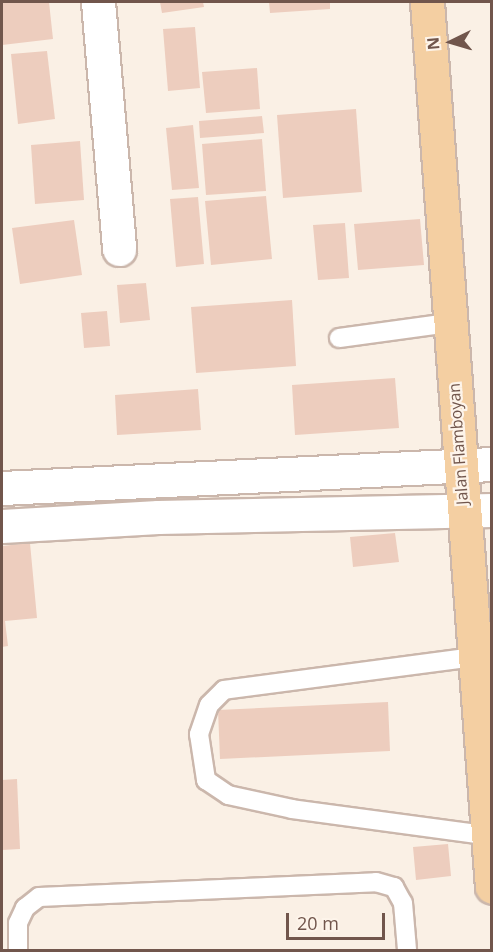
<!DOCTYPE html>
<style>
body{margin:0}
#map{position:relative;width:493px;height:952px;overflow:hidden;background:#faf0e5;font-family:"Open Sans",sans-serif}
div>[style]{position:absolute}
.building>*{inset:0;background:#edcdbe}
.roads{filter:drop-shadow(2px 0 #cbb7ac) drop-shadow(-2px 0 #cbb7ac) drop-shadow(0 2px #cbb7ac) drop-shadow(0 -2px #cbb7ac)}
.service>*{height:18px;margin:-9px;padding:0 9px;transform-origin:9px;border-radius:9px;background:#fff}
.minor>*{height:33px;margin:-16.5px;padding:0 16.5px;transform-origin:16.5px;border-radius:16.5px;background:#fff}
.primary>*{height:33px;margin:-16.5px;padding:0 16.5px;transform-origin:16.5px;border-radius:16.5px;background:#f4cfa2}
span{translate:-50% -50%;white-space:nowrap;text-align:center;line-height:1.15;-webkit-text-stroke:4.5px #fdf4ea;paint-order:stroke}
.street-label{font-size:16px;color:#71564c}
.frame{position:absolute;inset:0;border:3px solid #71564c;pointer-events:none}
.north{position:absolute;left:421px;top:12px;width:60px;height:60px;-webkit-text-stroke:4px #fdf4ea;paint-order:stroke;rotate:265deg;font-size:16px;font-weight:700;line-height:24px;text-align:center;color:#71564c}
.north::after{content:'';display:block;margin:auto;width:21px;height:27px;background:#71564c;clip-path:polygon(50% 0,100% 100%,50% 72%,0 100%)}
.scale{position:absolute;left:286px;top:913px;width:99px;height:27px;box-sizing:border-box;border:3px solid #71564c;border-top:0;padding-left:8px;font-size:18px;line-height:21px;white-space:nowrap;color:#71564c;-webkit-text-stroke:4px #fdf4ea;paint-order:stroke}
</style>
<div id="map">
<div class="building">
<i style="clip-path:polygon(2px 2px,49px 2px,53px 39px,2px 45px)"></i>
<i style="clip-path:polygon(160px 2px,203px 2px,204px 7px,162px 13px)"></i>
<i style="clip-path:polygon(269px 2px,330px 2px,330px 9px,270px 13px)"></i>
<i style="clip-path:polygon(195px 27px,200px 88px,168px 91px,163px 29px)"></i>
<i style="clip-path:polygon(47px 51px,55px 119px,18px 124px,11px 54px)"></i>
<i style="clip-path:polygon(257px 68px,260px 109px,206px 113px,202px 72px)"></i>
<i style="clip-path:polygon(356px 109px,362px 192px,283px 198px,277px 115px)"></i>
<i style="clip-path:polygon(262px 116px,264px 133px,200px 138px,199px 121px)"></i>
<i style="clip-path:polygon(193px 125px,199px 188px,172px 190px,166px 128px)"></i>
<i style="clip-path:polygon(262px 139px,266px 191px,206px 195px,202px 144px)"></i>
<i style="clip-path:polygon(80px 141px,84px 200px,35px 204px,31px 145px)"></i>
<i style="clip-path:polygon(266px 196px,272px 259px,211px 265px,205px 201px)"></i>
<i style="clip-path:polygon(198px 197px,204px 264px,176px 267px,170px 199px)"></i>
<i style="clip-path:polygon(420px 219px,424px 265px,358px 270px,354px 224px)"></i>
<i style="clip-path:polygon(74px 220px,82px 275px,20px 284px,12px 228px)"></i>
<i style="clip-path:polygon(345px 223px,349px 278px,318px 280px,313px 225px)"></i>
<i style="clip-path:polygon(146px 283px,150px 320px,120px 323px,117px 285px)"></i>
<i style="clip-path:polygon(292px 300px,296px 366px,196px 373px,191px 307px)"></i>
<i style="clip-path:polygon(107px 311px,110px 346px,84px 348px,81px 313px)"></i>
<i style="clip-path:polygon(395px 378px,399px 428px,295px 435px,292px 385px)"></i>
<i style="clip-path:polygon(198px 389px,201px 430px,117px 435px,115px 395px)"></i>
<i style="clip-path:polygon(395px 533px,399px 562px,353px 567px,350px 537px)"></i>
<i style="clip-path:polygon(30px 543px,37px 618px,5px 621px,8px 646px,2px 647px,2px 546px)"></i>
<i style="clip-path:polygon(388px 702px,390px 751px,220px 759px,218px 710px)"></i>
<i style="clip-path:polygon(17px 779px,20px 849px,2px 850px,2px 780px)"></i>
<i style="clip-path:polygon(448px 844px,451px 876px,416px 880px,413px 847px)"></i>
</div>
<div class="roads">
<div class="service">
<i style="left:339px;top:338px;width:111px;rotate:-7.8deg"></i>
<i style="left:474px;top:657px;width:252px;rotate:172.5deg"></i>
<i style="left:224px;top:690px;width:21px;rotate:135deg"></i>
<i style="left:209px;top:705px;width:31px;rotate:109deg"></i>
<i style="left:199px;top:734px;width:47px;rotate:81.3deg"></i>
<i style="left:206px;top:780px;width:27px;rotate:34deg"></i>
<i style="left:228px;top:795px;width:66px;rotate:12.3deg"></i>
<i style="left:292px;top:809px;width:202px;rotate:7.7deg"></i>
<i style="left:18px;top:950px;width:27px;rotate:-90deg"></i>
<i style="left:18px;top:923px;width:17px;rotate:-65deg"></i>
<i style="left:25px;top:908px;width:18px;rotate:-38deg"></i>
<i style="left:39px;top:897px;width:337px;rotate:-2.5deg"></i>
<i style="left:376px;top:882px;width:19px;rotate:16deg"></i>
<i style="left:394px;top:887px;width:18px;rotate:61deg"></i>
<i style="left:403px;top:903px;width:47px;rotate:85.1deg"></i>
</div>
<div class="minor">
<i style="left:98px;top:2px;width:248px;rotate:85.1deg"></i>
<i style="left:2px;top:488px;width:491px;rotate:-2.8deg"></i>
<i style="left:2px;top:526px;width:156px;rotate:-3.3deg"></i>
<i style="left:158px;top:517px;width:334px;rotate:-1.2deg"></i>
</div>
<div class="primary">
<i style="left:427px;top:2px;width:887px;rotate:85.8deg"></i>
</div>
</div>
<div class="street-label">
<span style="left:458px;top:444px;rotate:-94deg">Jalan Flamboyan</span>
</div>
<div class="frame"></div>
<div class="north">N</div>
<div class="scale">20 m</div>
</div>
